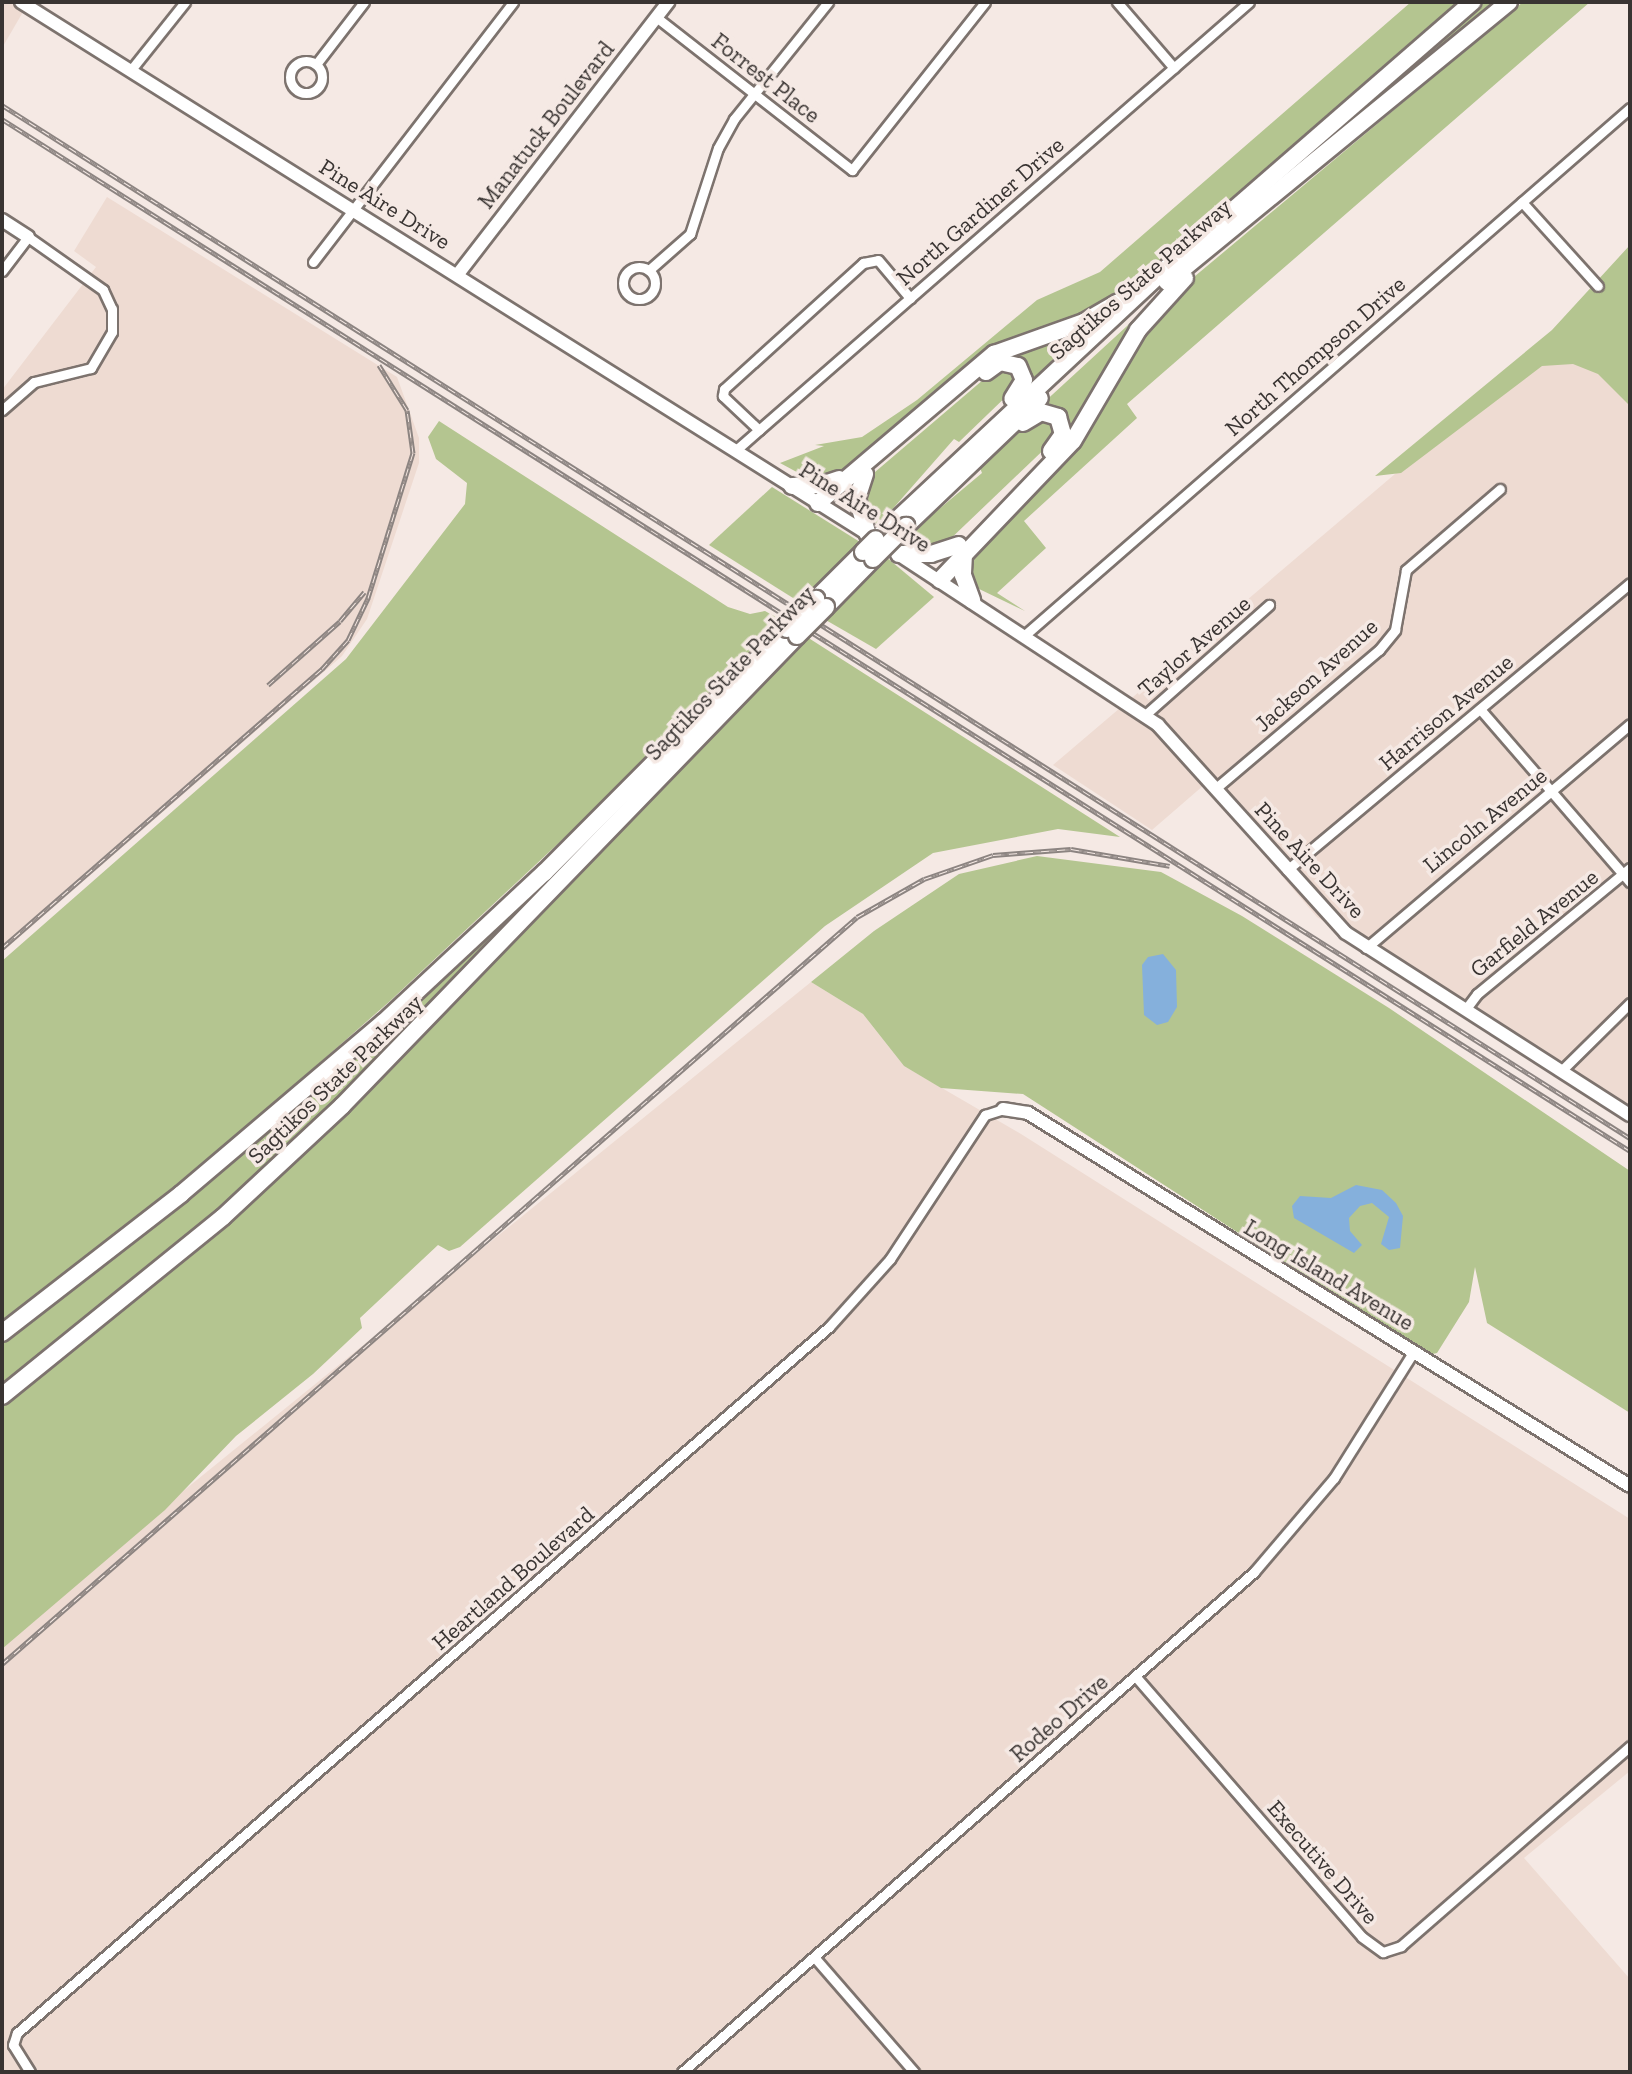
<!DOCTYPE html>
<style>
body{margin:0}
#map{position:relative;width:1632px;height:2074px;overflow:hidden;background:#f5e9e4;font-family:"Zilla Slab",serif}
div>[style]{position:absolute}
.built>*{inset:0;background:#eedbd2}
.green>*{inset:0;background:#b4c590}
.water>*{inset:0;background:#85b0dc}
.roads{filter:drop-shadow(2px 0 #7d736e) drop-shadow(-2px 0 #7d736e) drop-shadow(0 2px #7d736e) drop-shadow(0 -2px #7d736e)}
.street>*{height:9px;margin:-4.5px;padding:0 4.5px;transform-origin:4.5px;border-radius:4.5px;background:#fff}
.street>.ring{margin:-4.5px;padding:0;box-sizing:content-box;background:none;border:9px solid #fff;border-radius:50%}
.secondary>*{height:12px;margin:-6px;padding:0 6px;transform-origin:6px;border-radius:6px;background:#fff}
.highway>*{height:16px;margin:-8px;padding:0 8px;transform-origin:8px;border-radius:8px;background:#fff}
.rail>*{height:5px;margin-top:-2.5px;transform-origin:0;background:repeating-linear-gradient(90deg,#f5e9e4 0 8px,#8c8481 0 16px);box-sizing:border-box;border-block:2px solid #8c8481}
.bridges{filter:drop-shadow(2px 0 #7d736e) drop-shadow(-2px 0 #7d736e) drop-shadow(0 2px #7d736e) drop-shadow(0 -2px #7d736e)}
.highway-bridge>*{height:16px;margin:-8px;padding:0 8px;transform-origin:8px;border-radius:8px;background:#fff}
span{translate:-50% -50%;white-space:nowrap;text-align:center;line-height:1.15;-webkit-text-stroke:7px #f5e9e4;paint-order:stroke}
.street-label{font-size:23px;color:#393432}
.frame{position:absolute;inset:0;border:4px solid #393432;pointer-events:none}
</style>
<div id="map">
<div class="built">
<i style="clip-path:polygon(2px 2px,27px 5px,2px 48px)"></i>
<i style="clip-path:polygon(107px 197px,397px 377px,419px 438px,419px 463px,367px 619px,342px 656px,2px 952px,2px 390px,96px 267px,74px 251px)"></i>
<i style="clip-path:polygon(1630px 274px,1630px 1115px,1317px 917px,1204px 785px,1152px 830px,1053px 765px)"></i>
<i style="clip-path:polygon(811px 982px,863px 1014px,904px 1066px,1021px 1134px,1630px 1519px,1630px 1771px,1524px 1858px,1630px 1979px,1630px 2072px,2px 2072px,2px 1638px)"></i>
</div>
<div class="green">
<i style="clip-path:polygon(1411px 2px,1459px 2px,1121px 294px,1077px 319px,989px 347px,923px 400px,913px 416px,834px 477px,806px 477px,780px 463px,824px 446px,815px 445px,862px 437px,917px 400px,1037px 300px,1100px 272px)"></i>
<i style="clip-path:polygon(1478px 2px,1497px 2px,1384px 91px,1381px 87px)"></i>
<i style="clip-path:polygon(1523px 2px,1590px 2px,1127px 404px,1137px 418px,1024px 521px,1046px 548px,997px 593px,1025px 611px,975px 587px,969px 577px,971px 553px,1010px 511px,1170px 297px)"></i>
<i style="clip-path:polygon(1630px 245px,1630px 406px,1598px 374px,1573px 364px,1542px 366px,1401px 473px,1375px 476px,1552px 330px)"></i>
<i style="clip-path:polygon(1139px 315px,1143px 318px,1070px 439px,1062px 413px,1040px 406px)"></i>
<i style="clip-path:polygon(1083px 326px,1048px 365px,1028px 383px,1027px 365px,1011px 356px)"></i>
<i style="clip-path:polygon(997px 368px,1016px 368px,1016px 387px,959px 442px,954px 439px,882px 521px,907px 536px,982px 473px,980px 468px,1033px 419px,1054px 419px,1055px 439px,944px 545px,912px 546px,874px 522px,864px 507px,868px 478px)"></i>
<i style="clip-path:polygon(439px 421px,728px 607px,750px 614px,765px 611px,783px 621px,643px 764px,390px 1001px,224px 1147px,2px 1322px,2px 961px,346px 659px,465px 504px,467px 483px,436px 459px,428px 437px)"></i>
<i style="clip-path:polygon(772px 487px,860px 542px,801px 603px,709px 545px)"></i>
<i style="clip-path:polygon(886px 557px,934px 597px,876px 649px,824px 619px)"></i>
<i style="clip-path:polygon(807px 637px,1120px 837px,1058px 829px,933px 853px,825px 926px,460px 1247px,449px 1251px,438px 1245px,360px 1318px,362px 1328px,313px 1374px,236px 1436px,165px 1510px,2px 1649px,2px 1407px,166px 1274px,382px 1078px)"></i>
<i style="clip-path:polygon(1037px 856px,1161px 872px,1242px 916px,1389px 1008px,1630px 1171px,1630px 1413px,1487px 1323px,1475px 1267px,1469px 1302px,1437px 1353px,1428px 1355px,1023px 1094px,941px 1088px,904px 1066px,863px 1014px,811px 982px,874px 931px,959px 874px)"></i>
<i style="clip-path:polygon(567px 862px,570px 866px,338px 1099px,206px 1223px,2px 1389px,2px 1343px,185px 1200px,323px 1084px)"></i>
</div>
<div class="water">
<i style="clip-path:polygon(1163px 954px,1176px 970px,1177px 1007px,1168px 1022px,1157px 1025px,1144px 1015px,1142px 965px,1148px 957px)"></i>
<i style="clip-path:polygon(1356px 1185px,1382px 1190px,1396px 1203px,1403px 1216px,1400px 1248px,1389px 1250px,1381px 1244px,1389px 1217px,1372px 1203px,1360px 1206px,1349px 1218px,1350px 1231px,1362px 1245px,1354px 1253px,1294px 1218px,1292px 1206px,1300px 1196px,1331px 1198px)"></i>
</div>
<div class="roads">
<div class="street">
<i style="left:1117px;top:2px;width:87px;rotate:49.2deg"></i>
<i style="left:656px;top:17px;width:249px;rotate:38deg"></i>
<i style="left:852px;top:170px;width:214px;rotate:-51.6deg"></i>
<i class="ring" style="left:290px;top:61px;width:23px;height:23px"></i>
<i style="left:317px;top:63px;width:77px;rotate:-52.4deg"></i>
<i style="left:130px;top:71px;width:88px;rotate:-51.4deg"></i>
<i style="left:1522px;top:202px;width:113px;rotate:47.9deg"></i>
<i style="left:313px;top:262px;width:328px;rotate:-52.4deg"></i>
<i class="ring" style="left:623px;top:267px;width:23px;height:23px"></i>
<i style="left:649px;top:270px;width:55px;rotate:-41.3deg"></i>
<i style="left:690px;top:234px;width:90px;rotate:-72deg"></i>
<i style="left:718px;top:148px;width:33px;rotate:-61deg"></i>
<i style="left:734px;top:119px;width:150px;rotate:-51.2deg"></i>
<i style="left:2px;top:271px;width:43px;rotate:-52.6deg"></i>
<i style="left:28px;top:237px;width:92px;rotate:35.2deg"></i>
<i style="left:103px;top:290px;width:21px;rotate:65deg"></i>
<i style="left:112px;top:309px;width:23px;rotate:90deg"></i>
<i style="left:112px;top:332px;width:42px;rotate:120.3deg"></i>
<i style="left:91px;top:368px;width:59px;rotate:166.2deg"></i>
<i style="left:34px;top:382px;width:43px;rotate:138.8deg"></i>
<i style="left:759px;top:430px;width:50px;rotate:-136.6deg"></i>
<i style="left:723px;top:396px;width:7px;rotate:-82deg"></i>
<i style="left:724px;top:389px;width:188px;rotate:-42.2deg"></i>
<i style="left:863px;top:263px;width:15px;rotate:-11deg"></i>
<i style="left:878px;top:260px;width:50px;rotate:49.9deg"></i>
<i style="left:736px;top:450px;width:681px;rotate:-41.13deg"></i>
<i style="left:1026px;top:634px;width:801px;rotate:-41.05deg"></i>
<i style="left:1480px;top:709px;width:229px;rotate:49.1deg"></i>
<i style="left:1145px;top:715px;width:166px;rotate:-41.6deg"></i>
<i style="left:1216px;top:788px;width:214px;rotate:-40.3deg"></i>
<i style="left:1379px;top:650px;width:26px;rotate:-51deg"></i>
<i style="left:1395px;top:630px;width:61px;rotate:-79.6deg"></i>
<i style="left:1406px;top:570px;width:124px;rotate:-40.8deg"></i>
<i style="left:1287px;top:870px;width:447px;rotate:-39.9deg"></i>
<i style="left:1366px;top:948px;width:346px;rotate:-40.3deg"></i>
<i style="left:1465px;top:1010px;width:20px;rotate:-53deg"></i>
<i style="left:1477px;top:994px;width:198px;rotate:-39.5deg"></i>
<i style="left:1561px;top:1071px;width:97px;rotate:-44.6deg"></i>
<i style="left:1136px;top:1677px;width:344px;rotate:49deg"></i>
<i style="left:1362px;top:1937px;width:26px;rotate:36deg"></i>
<i style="left:1383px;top:1952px;width:19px;rotate:-18deg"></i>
<i style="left:1401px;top:1946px;width:304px;rotate:-41.1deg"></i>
<i style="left:815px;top:1958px;width:151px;rotate:49deg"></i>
<i style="left:30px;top:2072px;width:32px;rotate:-122deg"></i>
<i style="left:13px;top:2045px;width:13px;rotate:-72deg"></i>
<i style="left:17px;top:2033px;width:1076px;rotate:-41.01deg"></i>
<i style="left:829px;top:1327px;width:91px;rotate:-48.1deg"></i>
<i style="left:890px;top:1259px;width:173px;rotate:-56.6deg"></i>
<i style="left:985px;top:1115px;width:19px;rotate:-18deg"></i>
<i style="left:682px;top:2072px;width:760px;rotate:-41.16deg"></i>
<i style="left:1254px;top:1572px;width:123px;rotate:-49.6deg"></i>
<i style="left:1334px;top:1478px;width:150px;rotate:-57.8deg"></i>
</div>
<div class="secondary">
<i style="left:21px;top:2px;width:1004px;rotate:32.14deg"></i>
<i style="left:2px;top:220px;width:31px;rotate:33deg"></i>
<i style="left:458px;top:274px;width:344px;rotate:-52.3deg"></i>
<i style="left:898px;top:554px;width:311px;rotate:33.3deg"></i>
<i style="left:1158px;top:725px;width:280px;rotate:47.9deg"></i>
<i style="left:1346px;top:933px;width:337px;rotate:32.7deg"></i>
<i style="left:1003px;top:1109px;width:25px;rotate:9deg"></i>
<i style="left:1028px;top:1113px;width:708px;rotate:31.78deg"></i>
</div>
<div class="highway">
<i style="left:1167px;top:282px;width:442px;rotate:-39.3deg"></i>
<i style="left:986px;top:372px;width:17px;rotate:-36deg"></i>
<i style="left:1000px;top:362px;width:18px;rotate:13deg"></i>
<i style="left:1018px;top:366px;width:15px;rotate:67deg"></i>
<i style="left:1024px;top:380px;width:22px;rotate:122deg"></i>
<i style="left:1023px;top:423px;width:21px;rotate:-31deg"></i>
<i style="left:1041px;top:412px;width:18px;rotate:16deg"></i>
<i style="left:1058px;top:417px;width:18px;rotate:74deg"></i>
<i style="left:1063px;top:434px;width:21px;rotate:125deg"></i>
<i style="left:865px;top:474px;width:26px;rotate:108deg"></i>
<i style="left:857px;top:499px;width:37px;rotate:73deg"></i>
<i style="left:792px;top:486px;width:29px;rotate:-2deg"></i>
<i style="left:821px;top:485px;width:19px;rotate:-18deg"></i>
<i style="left:818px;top:503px;width:231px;rotate:-40.3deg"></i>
<i style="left:994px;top:354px;width:96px;rotate:-19.6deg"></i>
<i style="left:1084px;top:322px;width:39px;rotate:-30deg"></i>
<i style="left:906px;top:526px;width:185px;rotate:-43.7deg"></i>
<i style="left:876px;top:539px;width:393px;rotate:-43deg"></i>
<i style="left:1163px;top:271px;width:410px;rotate:-41deg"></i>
<i style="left:899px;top:554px;width:32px"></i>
<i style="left:931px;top:554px;width:29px;rotate:-18deg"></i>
<i style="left:964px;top:554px;width:21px;rotate:93deg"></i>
<i style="left:963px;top:575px;width:27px;rotate:70deg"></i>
<i style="left:940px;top:580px;width:192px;rotate:-46.3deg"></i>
<i style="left:1073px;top:441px;width:129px;rotate:-59.6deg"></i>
<i style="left:1138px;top:330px;width:70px;rotate:-47.9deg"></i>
<i style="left:816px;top:599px;width:66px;rotate:-45deg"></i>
<i style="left:826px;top:607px;width:67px;rotate:-45.6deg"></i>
<i style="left:2px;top:1333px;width:227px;rotate:-37.8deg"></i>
<i style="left:181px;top:1194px;width:266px;rotate:-40.3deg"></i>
<i style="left:384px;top:1022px;width:219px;rotate:-43deg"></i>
<i style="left:544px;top:873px;width:344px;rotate:-45.1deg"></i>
<i style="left:2px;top:1396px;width:284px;rotate:-39deg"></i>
<i style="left:223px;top:1217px;width:163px;rotate:-43deg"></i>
<i style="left:342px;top:1106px;width:654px;rotate:-45.93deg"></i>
</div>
</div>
<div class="rail">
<i style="left:2px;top:105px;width:1928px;rotate:32.4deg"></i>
<i style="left:2px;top:119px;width:1928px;rotate:32.37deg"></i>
<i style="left:268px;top:685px;width:96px;rotate:-41.6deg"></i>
<i style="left:340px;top:621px;width:38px;rotate:-50deg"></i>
<i style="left:2px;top:948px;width:425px;rotate:-41.1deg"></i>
<i style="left:322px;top:669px;width:39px;rotate:-48deg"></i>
<i style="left:348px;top:640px;width:47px;rotate:-64.5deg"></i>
<i style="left:368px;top:598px;width:152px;rotate:-72.8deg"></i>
<i style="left:413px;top:453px;width:43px;rotate:-97.9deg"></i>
<i style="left:407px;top:410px;width:53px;rotate:-121.9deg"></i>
<i style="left:2px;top:1664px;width:1135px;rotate:-41.14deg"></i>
<i style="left:857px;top:917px;width:77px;rotate:-29.6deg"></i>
<i style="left:924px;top:879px;width:73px;rotate:-19.2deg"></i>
<i style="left:993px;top:855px;width:78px;rotate:-4.4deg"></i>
<i style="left:1071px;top:849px;width:100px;rotate:9.7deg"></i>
</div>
<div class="bridges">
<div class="highway-bridge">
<i style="left:863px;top:552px;width:18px;rotate:-45deg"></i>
<i style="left:873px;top:559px;width:47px;rotate:-45deg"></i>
<i style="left:787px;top:629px;width:42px;rotate:-46deg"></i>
<i style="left:797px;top:636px;width:41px;rotate:-45deg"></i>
</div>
</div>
<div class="street-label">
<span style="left:766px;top:78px;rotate:38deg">Forrest Place</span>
<span style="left:546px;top:125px;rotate:-52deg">Manatuck Boulevard</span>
<span style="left:385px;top:204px;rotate:32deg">Pine Aire Drive</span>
<span style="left:980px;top:211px;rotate:-41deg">North Gardiner Drive</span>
<span style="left:1140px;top:279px;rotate:-41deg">Sagtikos State Parkway</span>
<span style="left:1315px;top:356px;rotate:-41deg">North Thompson Drive</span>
<span style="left:865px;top:507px;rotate:32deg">Pine Aire Drive</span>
<span style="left:1194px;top:646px;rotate:-41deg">Taylor Avenue</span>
<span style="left:730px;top:673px;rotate:-46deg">Sagtikos State Parkway</span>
<span style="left:1316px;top:675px;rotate:-42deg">Jackson Avenue</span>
<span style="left:1446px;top:712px;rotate:-40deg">Harrison Avenue</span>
<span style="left:1485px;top:820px;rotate:-39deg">Lincoln Avenue</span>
<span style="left:1310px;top:860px;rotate:47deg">Pine Aire Drive</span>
<span style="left:1534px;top:923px;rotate:-39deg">Garfield Avenue</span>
<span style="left:335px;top:1079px;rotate:-44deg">Sagtikos State Parkway</span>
<span style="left:1329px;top:1275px;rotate:31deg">Long Island Avenue</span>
<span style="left:513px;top:1578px;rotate:-41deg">Heartland Boulevard</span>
<span style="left:1059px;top:1718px;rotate:-41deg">Rodeo Drive</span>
<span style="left:1323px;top:1862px;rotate:49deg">Executive Drive</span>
</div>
<div class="frame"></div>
</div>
